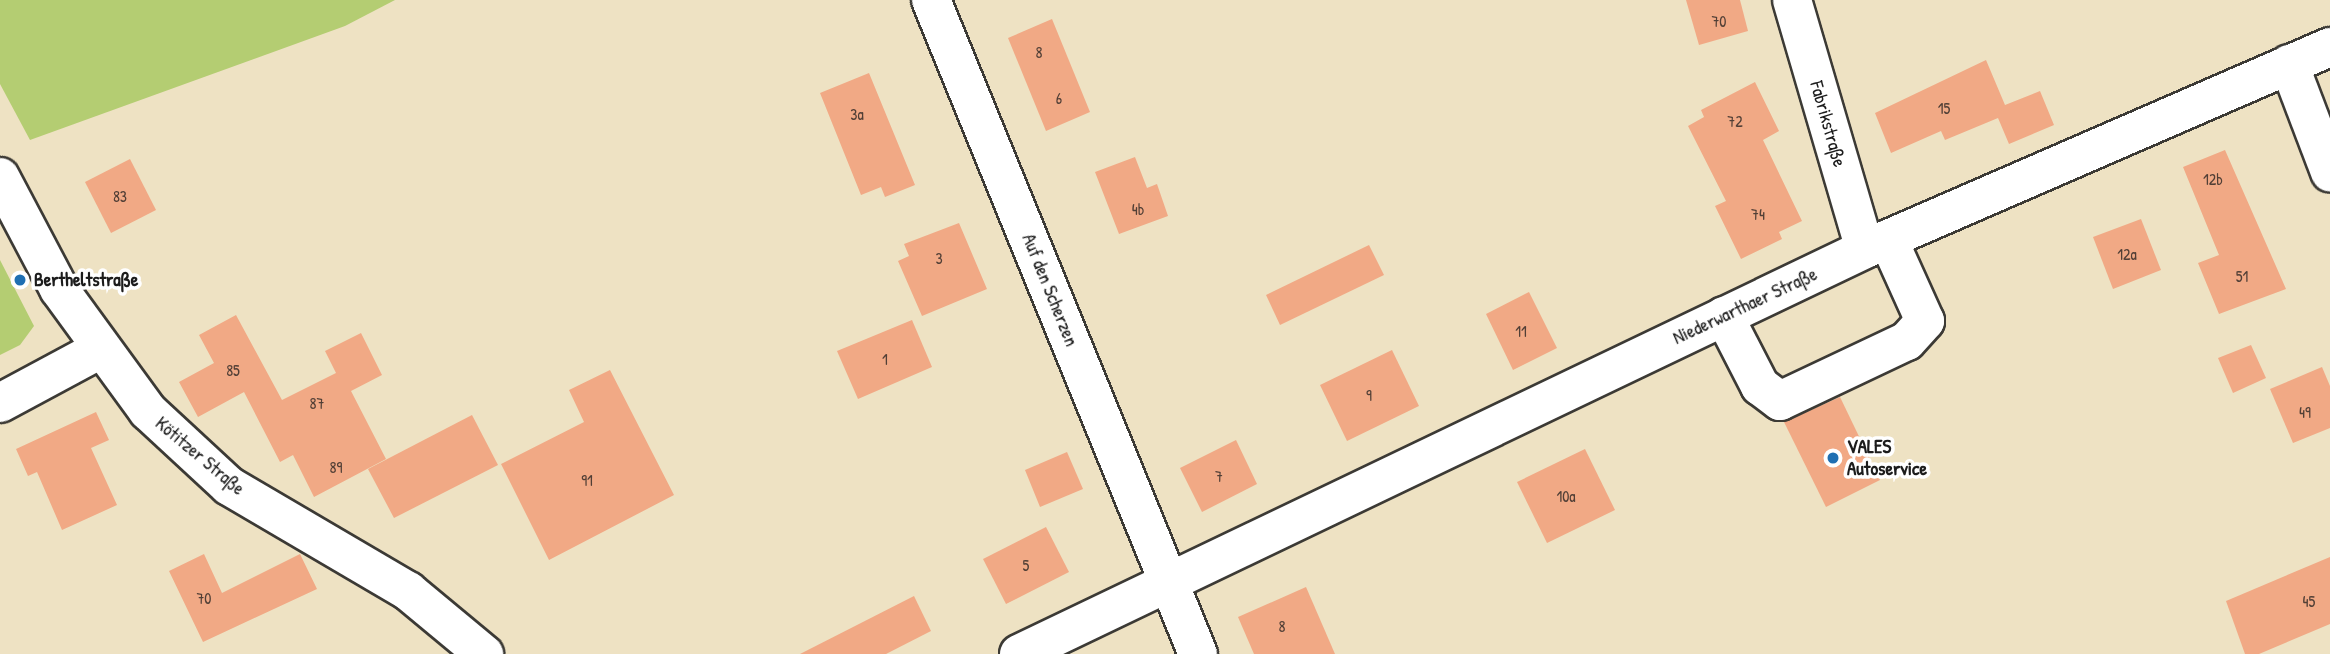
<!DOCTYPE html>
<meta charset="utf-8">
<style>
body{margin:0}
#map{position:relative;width:2330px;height:654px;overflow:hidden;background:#eee2c3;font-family:"Patrick Hand",sans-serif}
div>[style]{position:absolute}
.green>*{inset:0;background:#b4cd72}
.building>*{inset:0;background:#f1a985}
.roads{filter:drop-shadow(2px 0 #3c3a35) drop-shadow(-2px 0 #3c3a35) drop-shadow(0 2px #3c3a35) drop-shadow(0 -2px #3c3a35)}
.minor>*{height:38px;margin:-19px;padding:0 19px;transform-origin:19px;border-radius:19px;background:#fff}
.dots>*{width:19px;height:19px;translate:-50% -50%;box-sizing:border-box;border:4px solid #fff;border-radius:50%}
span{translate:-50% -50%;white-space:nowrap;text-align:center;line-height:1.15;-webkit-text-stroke:7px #fff;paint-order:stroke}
.number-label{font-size:16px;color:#513f36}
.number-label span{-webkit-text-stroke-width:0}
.street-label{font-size:19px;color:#1c1c1c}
.poi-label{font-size:19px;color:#1c1c1c;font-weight:700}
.left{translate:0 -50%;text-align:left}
</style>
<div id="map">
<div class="green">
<i style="clip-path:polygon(0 0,395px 0,345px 26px,30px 140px,0 84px)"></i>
<i style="clip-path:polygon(0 260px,34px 326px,20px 345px,0 355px)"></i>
</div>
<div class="building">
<i style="clip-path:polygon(1686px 0,1740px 0,1748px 31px,1699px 45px)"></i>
<i style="clip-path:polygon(1052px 19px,1090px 112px,1046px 131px,1008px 38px)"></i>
<i style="clip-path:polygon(1986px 60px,2005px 105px,2040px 91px,2054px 125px,2009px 144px,1998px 118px,1945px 140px,1941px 131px,1891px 153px,1875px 113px)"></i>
<i style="clip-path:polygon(869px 73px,915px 185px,885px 197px,881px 187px,861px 195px,820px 93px)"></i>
<i style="clip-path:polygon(1755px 82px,1779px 131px,1763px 140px,1802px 221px,1779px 232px,1782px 239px,1741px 259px,1715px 206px,1726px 201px,1688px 126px,1704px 117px,1701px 110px)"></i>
<i style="clip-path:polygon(2225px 150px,2286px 289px,2219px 314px,2198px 263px,2219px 255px,2183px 167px)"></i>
<i style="clip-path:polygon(1135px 157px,1147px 188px,1157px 184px,1168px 216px,1119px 234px,1095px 172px)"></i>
<i style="clip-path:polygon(130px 159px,156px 210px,111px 233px,85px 182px)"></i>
<i style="clip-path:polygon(2141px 219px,2161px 270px,2113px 289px,2093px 237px)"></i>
<i style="clip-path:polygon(959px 223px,987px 289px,922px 316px,898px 261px,909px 256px,904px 244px)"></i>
<i style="clip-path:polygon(1369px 245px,1384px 275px,1280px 325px,1266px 295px)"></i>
<i style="clip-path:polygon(1529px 292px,1557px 348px,1513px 370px,1486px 314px)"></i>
<i style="clip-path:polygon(236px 315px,282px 400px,336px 373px,325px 351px,361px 333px,382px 375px,351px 391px,386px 459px,314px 497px,293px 455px,280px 462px,244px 392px,198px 417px,179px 382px,214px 363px,199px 335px)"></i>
<i style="clip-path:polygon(912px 320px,932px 367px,858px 399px,837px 351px)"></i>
<i style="clip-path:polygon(2251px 345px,2266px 378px,2233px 393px,2218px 358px)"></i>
<i style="clip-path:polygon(1392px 350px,1419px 406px,1347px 441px,1320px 385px)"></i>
<i style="clip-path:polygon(2322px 367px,2330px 386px,2330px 428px,2293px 443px,2270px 389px)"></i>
<i style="clip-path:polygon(610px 370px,674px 495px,549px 560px,501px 464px,584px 422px,569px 390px)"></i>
<i style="clip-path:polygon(1840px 397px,1880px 480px,1826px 507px,1784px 422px)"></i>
<i style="clip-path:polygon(96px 412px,109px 440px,91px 448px,117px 505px,62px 530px,37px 472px,28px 476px,16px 449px)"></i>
<i style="clip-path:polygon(472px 415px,498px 465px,394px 518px,368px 469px)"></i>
<i style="clip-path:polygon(1236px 440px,1257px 484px,1202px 512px,1180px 468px)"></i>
<i style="clip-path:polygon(1585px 449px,1615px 510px,1547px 543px,1517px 482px)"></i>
<i style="clip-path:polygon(1067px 452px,1083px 489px,1040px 507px,1025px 470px)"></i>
<i style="clip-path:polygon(1046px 527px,1069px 572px,1006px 604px,983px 559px)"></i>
<i style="clip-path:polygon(204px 554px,222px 593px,300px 554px,317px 589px,203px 642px,169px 571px)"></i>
<i style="clip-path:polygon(2330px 557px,2330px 624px,2259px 654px,2245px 654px,2226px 601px)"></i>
<i style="clip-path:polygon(1306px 587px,1335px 654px,1254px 654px,1238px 617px)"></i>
<i style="clip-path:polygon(914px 596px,931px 631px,886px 654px,800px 654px)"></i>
</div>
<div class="roads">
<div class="minor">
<i style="left:931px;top:0;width:706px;rotate:67.79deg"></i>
<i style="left:1792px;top:0;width:259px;rotate:73.7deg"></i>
<i style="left:2289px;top:64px;width:116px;rotate:69.2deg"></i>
<i style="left:0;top:177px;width:127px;rotate:62.2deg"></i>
<i style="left:59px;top:289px;width:151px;rotate:53.9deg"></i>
<i style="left:148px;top:411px;width:110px;rotate:42.8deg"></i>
<i style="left:229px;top:486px;width:208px;rotate:30.4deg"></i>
<i style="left:408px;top:591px;width:99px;rotate:39.7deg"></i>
<i style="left:1724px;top:316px;width:79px;rotate:62.8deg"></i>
<i style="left:1760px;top:386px;width:25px;rotate:37deg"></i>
<i style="left:1780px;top:401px;width:140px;rotate:-25.3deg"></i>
<i style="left:1907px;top:341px;width:27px;rotate:-48deg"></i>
<i style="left:1925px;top:321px;width:90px;rotate:-114.3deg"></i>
<i style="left:0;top:403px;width:112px;rotate:-28.2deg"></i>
<i style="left:1019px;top:654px;width:938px;rotate:-25.58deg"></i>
<i style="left:1865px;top:249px;width:507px;rotate:-23.48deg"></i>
</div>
</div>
<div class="dots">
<i style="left:20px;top:280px;background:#1f6fb2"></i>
<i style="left:1833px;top:458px;background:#1f6fb2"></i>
</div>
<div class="number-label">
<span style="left:1719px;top:21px">70</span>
<span style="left:1039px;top:52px">8</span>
<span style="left:1059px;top:98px">6</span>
<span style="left:1944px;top:108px">15</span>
<span style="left:857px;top:114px">3a</span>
<span style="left:1735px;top:121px">72</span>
<span style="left:2213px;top:179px">12b</span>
<span style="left:120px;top:196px">83</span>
<span style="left:1138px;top:209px">4b</span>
<span style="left:1758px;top:214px">74</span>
<span style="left:2127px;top:254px">12a</span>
<span style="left:939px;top:258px">3</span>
<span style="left:2242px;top:276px">51</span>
<span style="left:1521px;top:331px">11</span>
<span style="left:885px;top:359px">1</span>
<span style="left:233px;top:370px">85</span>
<span style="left:1369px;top:395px">9</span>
<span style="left:317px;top:403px">87</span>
<span style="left:2305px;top:412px">49</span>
<span style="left:336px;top:467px">89</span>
<span style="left:1219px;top:476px">7</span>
<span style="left:587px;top:480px">91</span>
<span style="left:1566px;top:496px">10a</span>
<span style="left:1026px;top:565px">5</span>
<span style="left:204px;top:598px">70</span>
<span style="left:2309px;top:601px">45</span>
<span style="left:1282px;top:626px">8</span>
</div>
<div class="street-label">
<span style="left:1828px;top:124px;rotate:74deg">Fabrikstraße</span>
<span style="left:1050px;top:290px;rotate:68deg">Auf den Scherzen</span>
<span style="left:1745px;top:306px;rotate:-25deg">Niederwarthaer Straße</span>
<span style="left:200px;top:456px;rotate:40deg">Kötitzer Straße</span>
</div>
<div class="poi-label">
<span class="left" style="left:34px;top:280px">Bertheltstraße</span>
<span class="left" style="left:1847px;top:458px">VALES<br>Autoservice</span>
</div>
</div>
